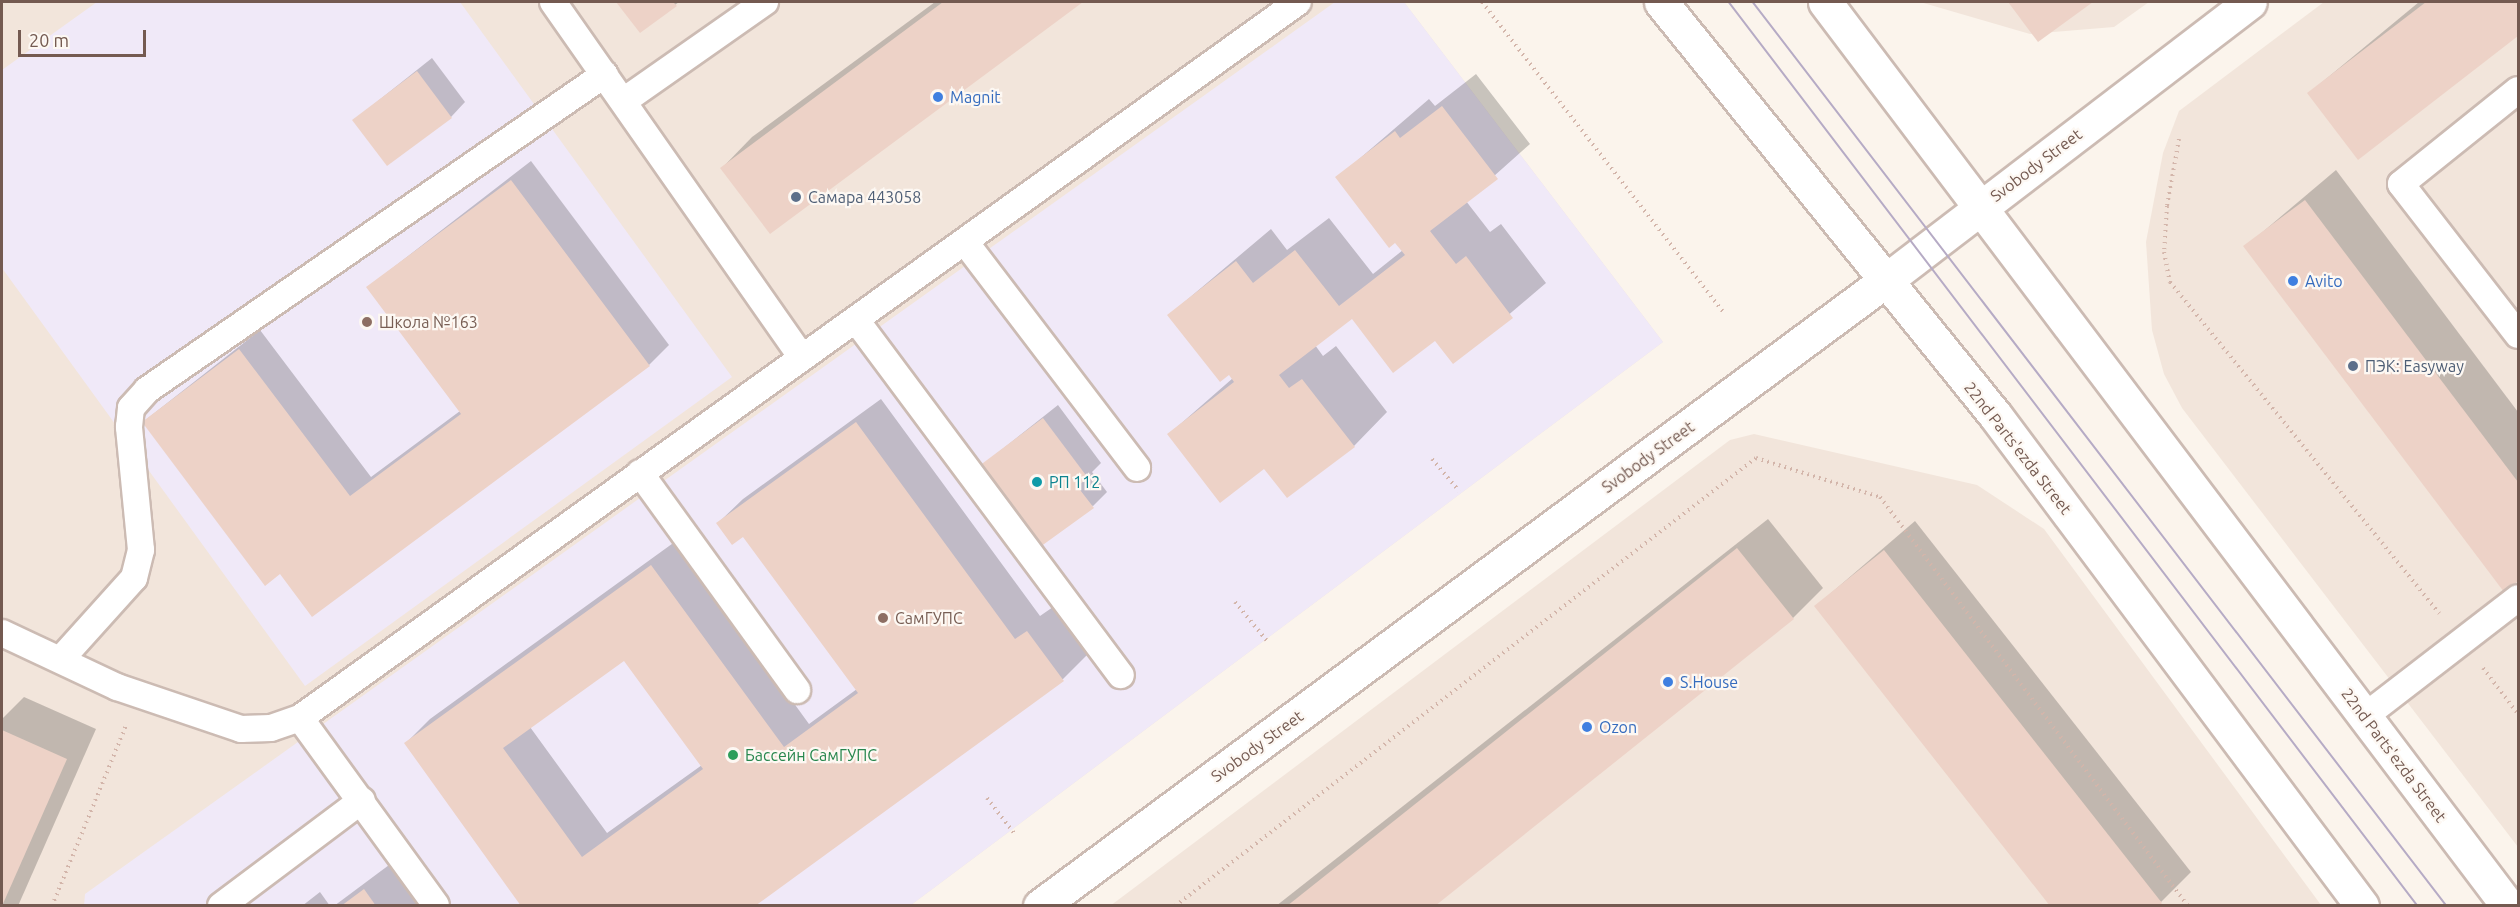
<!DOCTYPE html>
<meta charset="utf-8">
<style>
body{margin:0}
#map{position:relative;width:2520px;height:907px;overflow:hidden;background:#fbf4ec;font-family:Ubuntu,sans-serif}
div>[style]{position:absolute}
.residential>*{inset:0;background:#f2e5db}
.education>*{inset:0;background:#f0e9f8}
.shadow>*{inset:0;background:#0003}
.building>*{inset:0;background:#edd2c7}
.path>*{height:4px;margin-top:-2px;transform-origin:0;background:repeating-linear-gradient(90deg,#d3b5aa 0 1.5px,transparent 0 6px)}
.roads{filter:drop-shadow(2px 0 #ccbbb3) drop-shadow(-2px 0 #ccbbb3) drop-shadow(0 2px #ccbbb3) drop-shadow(0 -2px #ccbbb3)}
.service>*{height:26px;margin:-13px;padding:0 13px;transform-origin:13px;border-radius:13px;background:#fff}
.secondary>*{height:33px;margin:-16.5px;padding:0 16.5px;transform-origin:16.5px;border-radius:16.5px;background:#fff}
.tram>*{height:1.5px;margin:-0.75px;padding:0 0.75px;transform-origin:0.75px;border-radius:0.75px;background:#b6abc5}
.dots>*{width:16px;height:16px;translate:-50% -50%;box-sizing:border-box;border:3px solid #fdf8f3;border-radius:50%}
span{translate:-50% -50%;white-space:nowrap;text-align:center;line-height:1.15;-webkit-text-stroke:4.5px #fdf8f3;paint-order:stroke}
.shop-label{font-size:16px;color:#366cbe}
.left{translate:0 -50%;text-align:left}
.street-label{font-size:16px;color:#745a51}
.service-label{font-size:16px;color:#4e5e75}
.education-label{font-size:16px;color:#785e54}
.culture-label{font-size:16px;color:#0d838f}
.leisure-label{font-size:16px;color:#27864d}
.frame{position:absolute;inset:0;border:3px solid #745a51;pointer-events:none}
.scale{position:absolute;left:18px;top:30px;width:128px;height:27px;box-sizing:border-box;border:3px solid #745a51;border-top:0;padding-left:8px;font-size:18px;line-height:21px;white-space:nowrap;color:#745a51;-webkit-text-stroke:4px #fdf8f3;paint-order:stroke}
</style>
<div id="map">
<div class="residential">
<i style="clip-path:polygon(2px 2px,1404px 2px,1663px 342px,911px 905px,2px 906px)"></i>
<i style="clip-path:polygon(1920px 2px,2149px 2px,2114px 27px,2030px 34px)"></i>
<i style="clip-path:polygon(2324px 2px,2518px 2px,2518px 847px,2182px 408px,2164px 374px,2152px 330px,2146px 242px,2163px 153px,2179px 111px)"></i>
<i style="clip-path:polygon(1754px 434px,1977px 485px,2044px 529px,2321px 905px,1110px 906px,1730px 440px)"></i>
</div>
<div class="education">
<i style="clip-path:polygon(97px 2px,460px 2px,732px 377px,305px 686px,2px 268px,2px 70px)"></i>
<i style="clip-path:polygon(1335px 2px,1404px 2px,1663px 342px,911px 905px,84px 906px,85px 894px)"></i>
</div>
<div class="shadow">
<i style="clip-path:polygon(618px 2px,679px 2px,640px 31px)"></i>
<i style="clip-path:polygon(935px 2px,1081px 2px,770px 232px,722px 168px,752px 137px)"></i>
<i style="clip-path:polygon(2010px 2px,2090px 2px,2038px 39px)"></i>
<i style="clip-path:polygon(2419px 2px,2518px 2px,2518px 34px,2358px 158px,2309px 93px)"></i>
<i style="clip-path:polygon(432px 58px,465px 102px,451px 117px,354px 120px)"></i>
<i style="clip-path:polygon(1476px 74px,1530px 144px,1466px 201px,1490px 232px,1501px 224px,1546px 283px,1453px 362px,1436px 339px,1352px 317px,1315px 345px,1323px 356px,1336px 346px,1387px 412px,1354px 446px,1264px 467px,1169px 434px,1233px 378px,1169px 315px,1271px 229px,1287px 250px,1329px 218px,1373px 274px,1403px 250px,1337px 178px,1429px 99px,1435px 106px)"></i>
<i style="clip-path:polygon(531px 161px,669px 345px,649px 365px,281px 572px,143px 422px,260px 330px,371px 477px,460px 411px,368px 287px)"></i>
<i style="clip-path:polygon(2336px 170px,2518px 412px,2518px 579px,2504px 589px,2245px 247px)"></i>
<i style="clip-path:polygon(evenodd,881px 399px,1040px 616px,1053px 607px,1087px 655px,1063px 679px,523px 906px,406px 743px,430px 719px,676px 541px,809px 724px,857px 689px,744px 535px,718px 523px,743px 499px,881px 399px,624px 658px,702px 765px,607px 833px,530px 727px,624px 658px)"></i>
<i style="clip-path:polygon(1058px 405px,1101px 463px,1092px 472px,1107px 492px,1093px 506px,981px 466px)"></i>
<i style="clip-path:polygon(1768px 519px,1823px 588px,1793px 618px,1428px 906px,1276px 906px)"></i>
<i style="clip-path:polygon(1915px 521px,2191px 872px,2161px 902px,1816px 606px)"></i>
<i style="clip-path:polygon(24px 697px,96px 729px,18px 906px,2px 906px,2px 719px)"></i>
<i style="clip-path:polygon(389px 865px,419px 906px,334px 906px)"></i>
<i style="clip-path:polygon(320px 892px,330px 906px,302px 906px)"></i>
</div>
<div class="building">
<i style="clip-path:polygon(616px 2px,673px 2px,677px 6px,640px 33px)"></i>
<i style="clip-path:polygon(943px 2px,1083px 2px,770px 234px,720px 168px)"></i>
<i style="clip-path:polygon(2008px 2px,2093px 2px,2038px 42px)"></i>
<i style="clip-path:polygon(2426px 2px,2518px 2px,2518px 36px,2358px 160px,2307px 93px)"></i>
<i style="clip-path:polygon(417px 71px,452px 118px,387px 166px,352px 120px)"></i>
<i style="clip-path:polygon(1442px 106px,1498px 179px,1430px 231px,1456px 264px,1466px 256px,1513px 318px,1453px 364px,1435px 341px,1393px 373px,1352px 319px,1279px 375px,1289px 388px,1302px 379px,1355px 447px,1287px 498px,1264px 469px,1220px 503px,1167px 434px,1234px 382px,1229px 375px,1220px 382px,1167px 315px,1236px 261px,1253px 283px,1295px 250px,1339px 306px,1405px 255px,1395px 243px,1389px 248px,1335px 177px,1395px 131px,1400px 138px)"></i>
<i style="clip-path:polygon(511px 180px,650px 366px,312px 617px,280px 574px,265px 586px,142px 422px,239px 349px,350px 496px,461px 414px,366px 287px)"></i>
<i style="clip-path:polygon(2305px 200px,2518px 482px,2518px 581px,2504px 592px,2243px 246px)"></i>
<i style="clip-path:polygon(1043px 418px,1088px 478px,1077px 486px,1094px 508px,1040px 547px,979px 466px)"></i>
<i style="clip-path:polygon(evenodd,856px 422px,1015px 639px,1027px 631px,1064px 681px,755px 906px,521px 906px,404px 743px,651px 565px,784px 747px,858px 693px,743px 537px,732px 545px,716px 523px,856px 422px,624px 661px,703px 769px,582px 857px,503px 748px,624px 661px)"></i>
<i style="clip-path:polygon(1737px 548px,1794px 619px,1435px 906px,1287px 906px)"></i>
<i style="clip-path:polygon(1884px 550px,2162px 903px,2159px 906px,2050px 906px,1814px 606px)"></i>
<i style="clip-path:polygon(2px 730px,67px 759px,2px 906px)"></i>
<i style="clip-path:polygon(364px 889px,376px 906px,341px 906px)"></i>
</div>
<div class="path">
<i style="left:1482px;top:2px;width:394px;rotate:52.1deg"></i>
<i style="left:2179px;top:139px;width:68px;rotate:100.2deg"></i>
<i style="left:2167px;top:206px;width:46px;rotate:93.7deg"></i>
<i style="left:2164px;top:252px;width:31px;rotate:79deg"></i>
<i style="left:2170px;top:282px;width:427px;rotate:50.9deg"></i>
<i style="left:1432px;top:459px;width:42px;rotate:49.8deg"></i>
<i style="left:1235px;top:602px;width:52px;rotate:50.5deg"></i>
<i style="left:2483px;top:668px;width:58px;rotate:52.7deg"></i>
<i style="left:987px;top:798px;width:44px;rotate:52.4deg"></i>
<i style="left:52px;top:906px;width:195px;rotate:-67.7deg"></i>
<i style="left:1175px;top:906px;width:734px;rotate:-37.64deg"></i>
<i style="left:1756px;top:458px;width:130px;rotate:17.5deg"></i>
<i style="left:1880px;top:497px;width:512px;rotate:53.02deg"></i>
</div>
<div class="roads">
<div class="service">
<i style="left:553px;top:2px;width:434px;rotate:55deg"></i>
<i style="left:2518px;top:90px;width:150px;rotate:141.2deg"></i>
<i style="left:2401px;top:184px;width:191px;rotate:52.2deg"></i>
<i style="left:625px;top:100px;width:171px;rotate:-35deg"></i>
<i style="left:965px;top:242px;width:284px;rotate:52.7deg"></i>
<i style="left:856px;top:320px;width:443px;rotate:53.3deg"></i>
<i style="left:640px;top:473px;width:268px;rotate:54.1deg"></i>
<i style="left:2px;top:633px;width:127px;rotate:25.2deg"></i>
<i style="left:117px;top:687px;width:131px;rotate:18.7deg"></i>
<i style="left:241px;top:729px;width:30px;rotate:-2deg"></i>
<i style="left:271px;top:728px;width:31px;rotate:-19deg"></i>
<i style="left:300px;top:718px;width:1228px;rotate:-35.66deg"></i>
<i style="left:61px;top:659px;width:109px;rotate:-48deg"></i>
<i style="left:134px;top:578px;width:29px;rotate:-76deg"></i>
<i style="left:141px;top:550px;width:124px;rotate:-95.6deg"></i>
<i style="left:129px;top:427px;width:19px;rotate:-84deg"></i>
<i style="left:131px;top:408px;width:24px;rotate:-48deg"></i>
<i style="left:147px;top:390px;width:556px;rotate:-34.6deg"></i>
<i style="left:2365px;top:716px;width:193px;rotate:-37.6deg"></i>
<i style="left:300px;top:718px;width:231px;rotate:54deg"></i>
<i style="left:221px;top:906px;width:176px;rotate:-36.9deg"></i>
</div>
<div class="secondary">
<i style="left:1661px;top:2px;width:531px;rotate:51.04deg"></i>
<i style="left:1995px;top:415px;width:613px;rotate:53.22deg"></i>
<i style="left:1825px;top:2px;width:1133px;rotate:52.93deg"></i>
<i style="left:1040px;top:906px;width:1051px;rotate:-36.49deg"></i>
<i style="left:1885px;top:281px;width:459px;rotate:-37.4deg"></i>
</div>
</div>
<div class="tram">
<i style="left:1729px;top:2px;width:1137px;rotate:52.69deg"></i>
<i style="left:1753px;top:2px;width:1140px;rotate:52.49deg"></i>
</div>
<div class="dots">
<i style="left:938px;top:97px;background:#3f7fe0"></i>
<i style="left:796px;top:197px;background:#5c6f8a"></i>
<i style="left:2293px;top:281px;background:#3f7fe0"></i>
<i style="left:367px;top:322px;background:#8d6e63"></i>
<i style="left:2353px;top:366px;background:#5c6f8a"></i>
<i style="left:1037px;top:482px;background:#0f9aa8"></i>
<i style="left:883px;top:618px;background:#8d6e63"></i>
<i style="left:1668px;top:682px;background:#3f7fe0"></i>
<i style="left:1587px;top:727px;background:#3f7fe0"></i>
<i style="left:733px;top:755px;background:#2e9e5b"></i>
</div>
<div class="shop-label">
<span class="left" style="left:950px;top:97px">Magnit</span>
<span class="left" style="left:2305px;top:281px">Avito</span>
<span class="left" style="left:1680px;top:682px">S.House</span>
<span class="left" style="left:1599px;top:727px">Ozon</span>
</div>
<div class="street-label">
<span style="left:2036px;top:165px;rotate:-37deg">Svobody Street</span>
<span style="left:2018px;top:448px;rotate:52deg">22nd Parts'ezda Street</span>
<span style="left:1648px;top:457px;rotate:-36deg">Svobody Street</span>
<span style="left:1257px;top:746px;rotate:-36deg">Svobody Street</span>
<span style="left:2394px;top:755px;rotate:53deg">22nd Parts'ezda Street</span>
</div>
<div class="service-label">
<span class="left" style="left:808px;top:197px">Самара 443058</span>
<span class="left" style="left:2365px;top:366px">ПЭК: Easyway</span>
</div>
<div class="education-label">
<span class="left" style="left:379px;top:322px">Школа №163</span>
<span class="left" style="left:895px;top:618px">СамГУПС</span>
</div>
<div class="culture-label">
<span class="left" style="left:1049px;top:482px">РП 112</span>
</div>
<div class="leisure-label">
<span class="left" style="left:745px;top:755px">Бассейн СамГУПС</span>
</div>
<div class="frame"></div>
<div class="scale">20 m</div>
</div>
